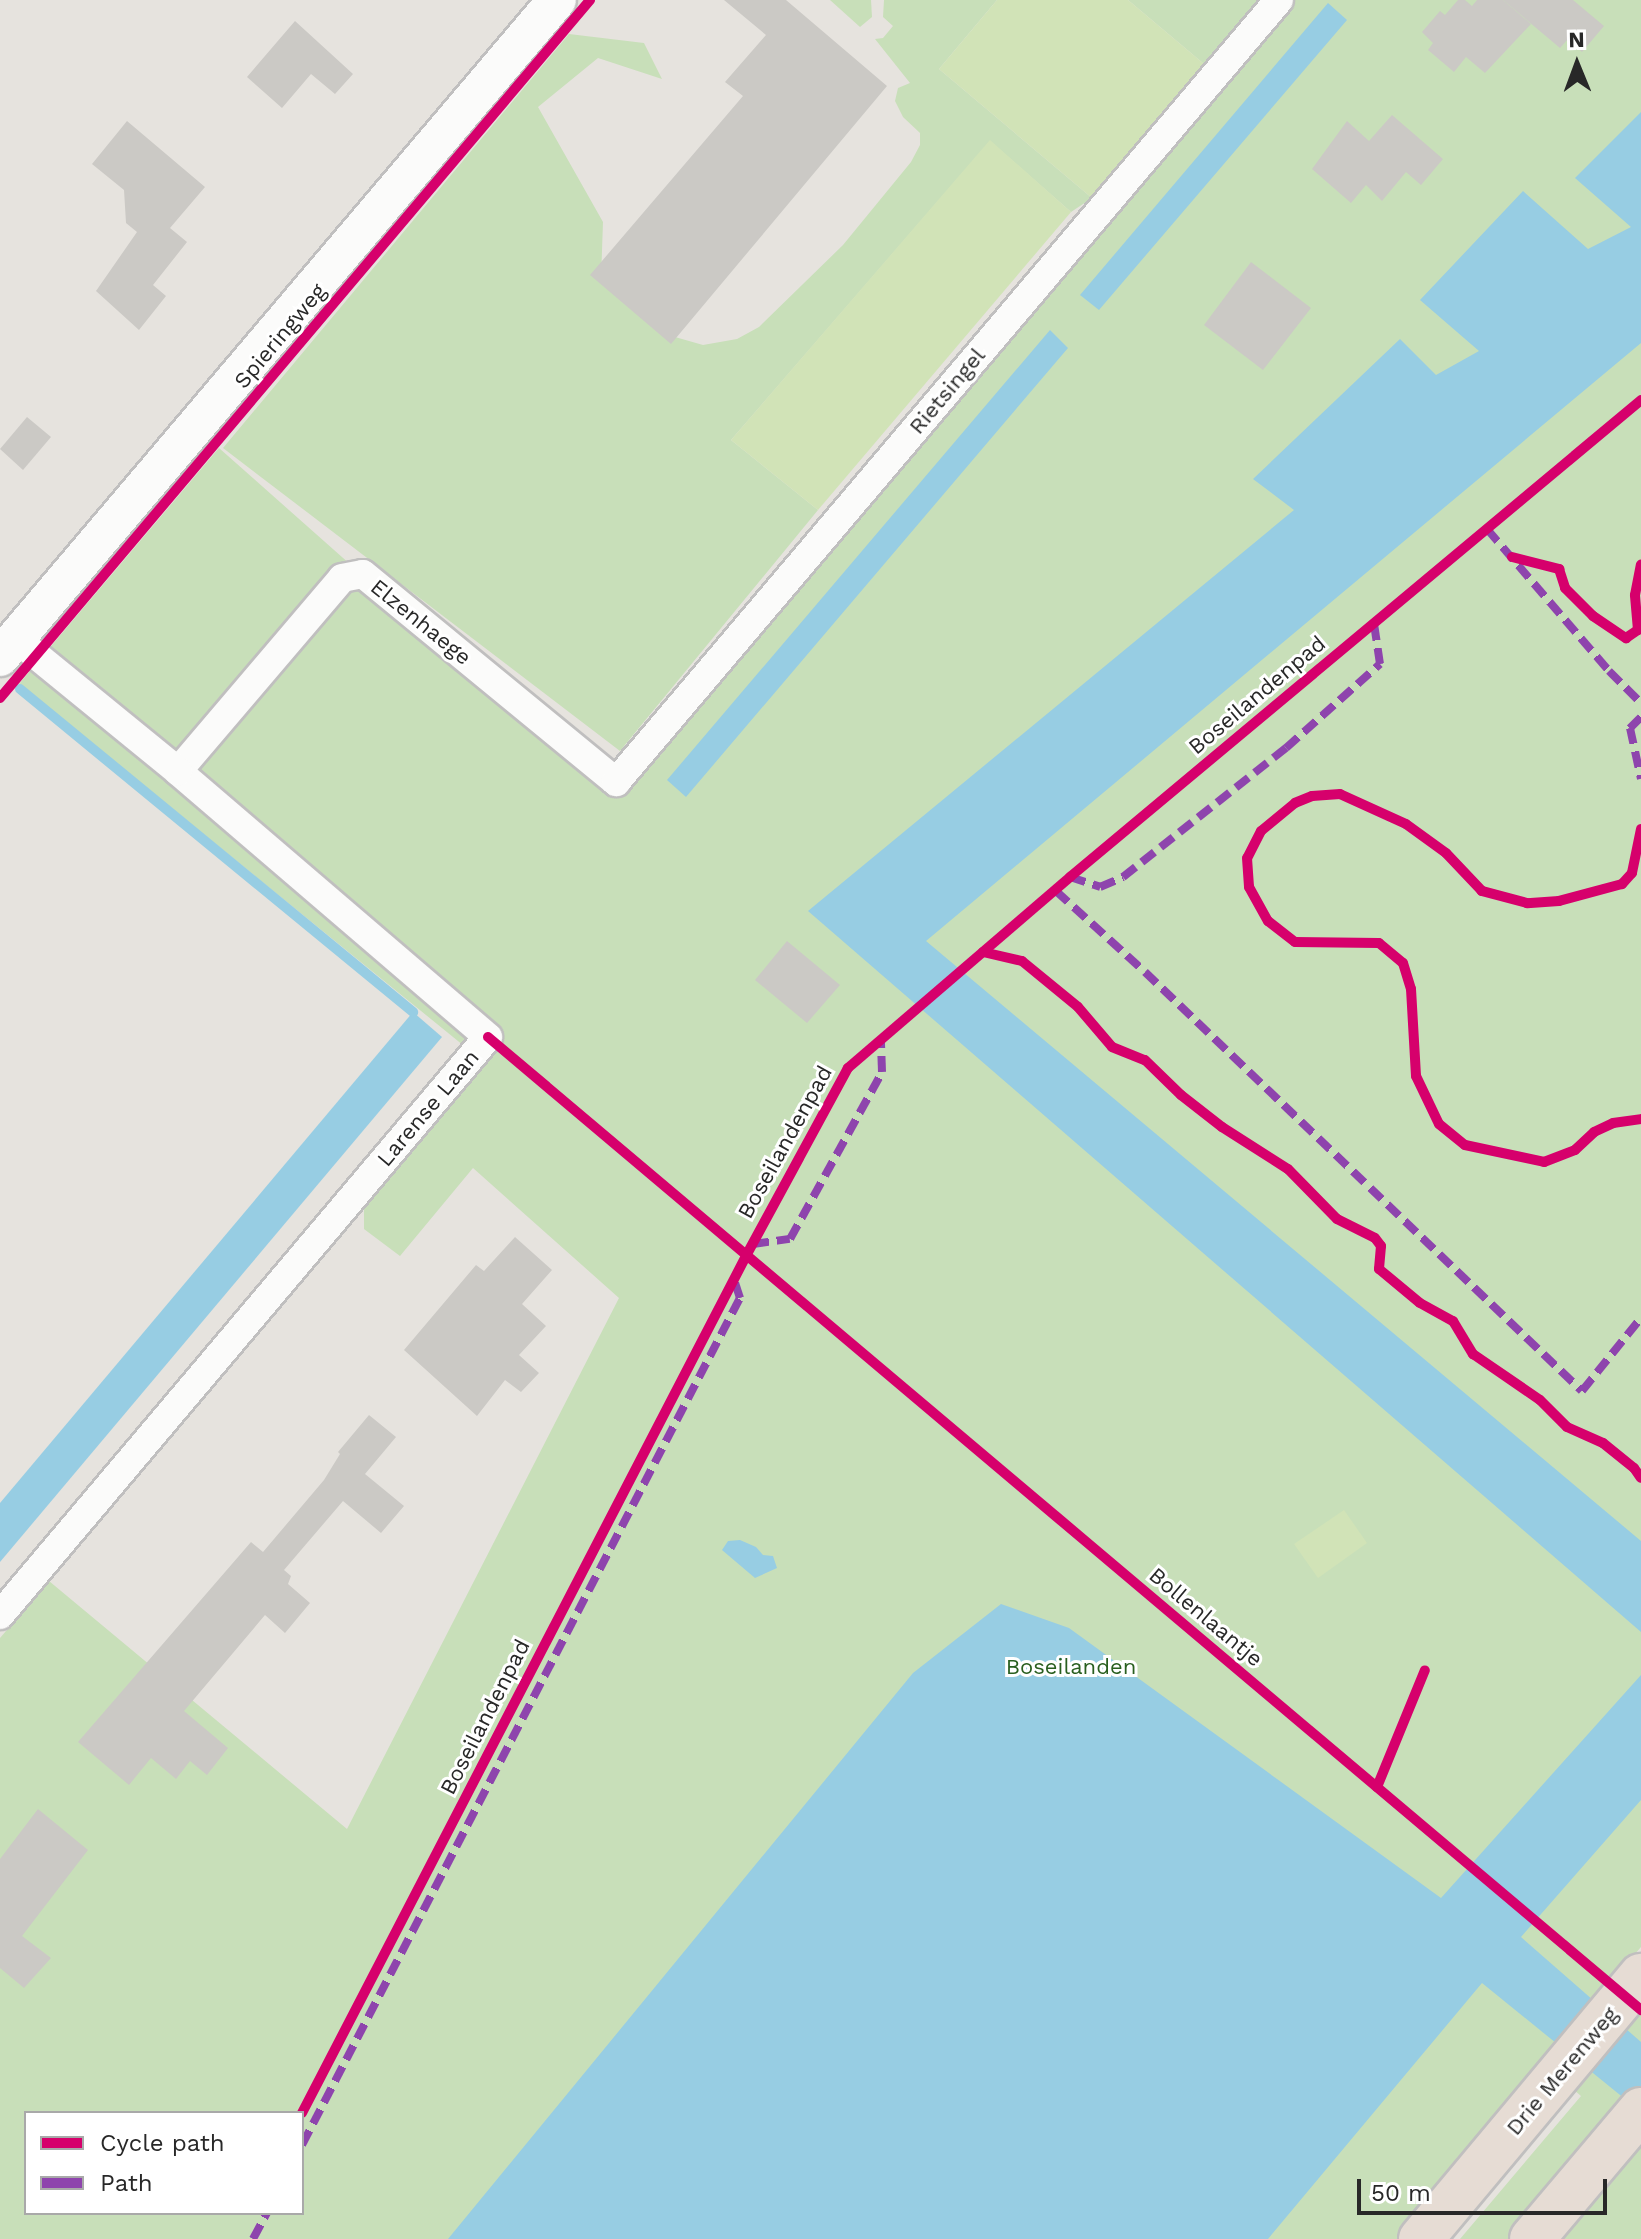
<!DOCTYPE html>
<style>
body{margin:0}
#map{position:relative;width:1641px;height:2239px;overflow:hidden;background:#e6e3de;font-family:"Work Sans",sans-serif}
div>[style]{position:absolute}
.green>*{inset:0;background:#c8dfb9}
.pitch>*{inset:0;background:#d1e3b7}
.water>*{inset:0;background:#97cde3}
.stream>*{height:10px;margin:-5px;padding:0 5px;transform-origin:5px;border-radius:5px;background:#97cde3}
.building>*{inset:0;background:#cbc9c5}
.roads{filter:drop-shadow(2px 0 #c0bfbf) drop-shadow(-2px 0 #c0bfbf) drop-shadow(0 2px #c0bfbf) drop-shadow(0 -2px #c0bfbf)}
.street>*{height:28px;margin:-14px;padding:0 14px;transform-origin:14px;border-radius:14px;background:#fbfbfa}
.secondary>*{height:38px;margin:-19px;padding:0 19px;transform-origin:19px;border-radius:19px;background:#fbfbfa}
.highway>*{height:44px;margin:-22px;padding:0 22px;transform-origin:22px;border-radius:22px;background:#e6dcd4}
.quiet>*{height:8px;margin-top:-4px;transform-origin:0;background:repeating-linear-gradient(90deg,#8e44ad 0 16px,transparent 0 24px)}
.cycleway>*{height:10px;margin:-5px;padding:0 5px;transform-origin:5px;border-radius:5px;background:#d6006c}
span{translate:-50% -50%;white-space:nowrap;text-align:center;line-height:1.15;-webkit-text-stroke:6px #fff;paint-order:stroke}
.street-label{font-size:22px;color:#282828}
.park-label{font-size:22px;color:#295f1f}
.legend{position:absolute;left:24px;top:2111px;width:280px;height:104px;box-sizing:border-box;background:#fff;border:2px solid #a9a9a9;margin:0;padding:10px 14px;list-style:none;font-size:24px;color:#282828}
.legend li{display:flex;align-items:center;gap:16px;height:40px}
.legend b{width:40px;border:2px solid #a9a9a9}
.north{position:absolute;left:1537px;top:24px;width:80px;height:80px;-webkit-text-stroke:6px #fff;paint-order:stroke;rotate:359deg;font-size:22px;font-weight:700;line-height:32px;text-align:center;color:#282828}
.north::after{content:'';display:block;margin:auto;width:28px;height:36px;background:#282828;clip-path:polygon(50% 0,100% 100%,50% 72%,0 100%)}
.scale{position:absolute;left:1357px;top:2179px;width:250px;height:36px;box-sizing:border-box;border:4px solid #282828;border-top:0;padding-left:10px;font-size:24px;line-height:28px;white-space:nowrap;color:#282828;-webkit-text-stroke:6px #fff;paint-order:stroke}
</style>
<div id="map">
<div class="green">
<i style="clip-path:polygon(830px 0,871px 0,872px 17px,860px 27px)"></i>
<i style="clip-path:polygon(884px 0,997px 0,939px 69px,1092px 198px,1071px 212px,990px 141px,731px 440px,818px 510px,620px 751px,223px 448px,569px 34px,644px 43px,662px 79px,598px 58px,538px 107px,603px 222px,601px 280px,675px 337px,703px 345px,737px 339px,759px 327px,843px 245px,911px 162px,920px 145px,920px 133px,903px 117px,895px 101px,898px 88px,910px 83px,875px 39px,883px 38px,893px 26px,883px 17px)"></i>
<i style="clip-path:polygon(1128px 0,1259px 0,1204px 64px)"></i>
<i style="clip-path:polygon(evenodd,1281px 0,1641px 0,1641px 1947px,1628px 1962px,1641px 1975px,1641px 2239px,1557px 2239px,1608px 2121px,1508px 2239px,1460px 2239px,1581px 2096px,1544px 2064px,1416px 2239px,0 2239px,0 1638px,49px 1581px,347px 1829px,619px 1298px,473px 1168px,400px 1256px,364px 1229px,364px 1208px,485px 1063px,19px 684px,219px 448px,598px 784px,1281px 0,26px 2113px,302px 2113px,302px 2213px,26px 2213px,26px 2113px)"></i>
</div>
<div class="pitch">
<i style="clip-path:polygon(997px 0,1128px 0,1204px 64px,1092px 198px,939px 69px)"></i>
<i style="clip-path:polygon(990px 140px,1071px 212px,818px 510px,731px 440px)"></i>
<i style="clip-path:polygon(1344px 1510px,1367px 1543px,1318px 1578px,1294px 1544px)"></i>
</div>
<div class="water">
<i style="clip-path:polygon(1328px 3px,1347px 20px,1099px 310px,1080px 295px)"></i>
<i style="clip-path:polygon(1641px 112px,1641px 343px,926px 941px,1641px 1541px,1641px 1632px,808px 911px,1294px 510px,1253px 479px,1400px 339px,1436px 375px,1479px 351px,1420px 300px,1523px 191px,1588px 249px,1631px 227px,1575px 178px)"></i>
<i style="clip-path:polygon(1050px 330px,1068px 348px,686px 797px,667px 780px)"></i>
<i style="clip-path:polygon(413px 1012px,442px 1037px,0 1562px,0 1503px)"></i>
<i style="clip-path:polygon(740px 1540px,756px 1547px,763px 1555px,773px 1556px,777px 1568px,755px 1578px,722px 1550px,728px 1541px)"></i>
<i style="clip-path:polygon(1001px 1604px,1069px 1628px,1441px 1898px,1641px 1675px,1641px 1800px,1521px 1937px,1641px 2042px,1641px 2112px,1482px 1983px,1268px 2239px,448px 2239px,913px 1673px)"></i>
</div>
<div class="stream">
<i style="left:20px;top:689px;width:509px;rotate:39.42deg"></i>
</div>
<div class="building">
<i style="clip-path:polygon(724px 0,786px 0,887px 86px,671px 344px,590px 275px,743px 96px,725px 82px,766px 35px)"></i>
<i style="clip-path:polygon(1458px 0,1465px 0,1472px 6px,1477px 0,1503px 0,1531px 24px,1485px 73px,1466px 57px,1454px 72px,1428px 50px,1433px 43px,1422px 32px,1440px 11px,1445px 15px)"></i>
<i style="clip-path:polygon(1503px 0,1573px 0,1604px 26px,1582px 52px,1568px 39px,1560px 48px)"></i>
<i style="clip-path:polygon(295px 21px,353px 74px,335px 94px,311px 74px,282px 108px,247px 77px)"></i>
<i style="clip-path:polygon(1392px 115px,1443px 159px,1421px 185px,1406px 172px,1382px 201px,1366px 185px,1351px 203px,1312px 169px,1347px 121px,1369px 141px)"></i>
<i style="clip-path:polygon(127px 121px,205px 187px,170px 228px,187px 242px,153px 285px,166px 296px,139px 330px,96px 291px,137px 232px,126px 223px,124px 190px,92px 164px)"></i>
<i style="clip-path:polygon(1251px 262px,1311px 308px,1263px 370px,1204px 325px)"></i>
<i style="clip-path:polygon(27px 417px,51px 437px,23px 470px,0 449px)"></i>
<i style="clip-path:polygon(787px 941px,840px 985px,807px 1023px,755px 980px)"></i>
<i style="clip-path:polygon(515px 1237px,552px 1270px,522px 1304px,546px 1326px,519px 1355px,539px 1373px,521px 1392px,505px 1380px,477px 1416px,404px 1350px,476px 1265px,484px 1271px)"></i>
<i style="clip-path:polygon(369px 1415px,396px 1437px,365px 1474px,404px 1506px,381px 1533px,343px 1501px,284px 1570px,291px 1576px,288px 1584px,310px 1603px,285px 1633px,265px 1615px,184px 1711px,228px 1748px,207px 1775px,190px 1761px,176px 1779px,151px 1758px,129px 1785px,78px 1742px,251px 1542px,263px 1552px,324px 1480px,340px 1454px,338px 1452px)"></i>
<i style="clip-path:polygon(38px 1809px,88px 1850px,22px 1936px,51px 1958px,24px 1988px,0 1968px,0 1859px)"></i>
</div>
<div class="roads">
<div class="street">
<i style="left:178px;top:771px;width:253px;rotate:-49.6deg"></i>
<i style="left:342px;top:578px;width:21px;rotate:-11deg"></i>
<i style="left:363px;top:574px;width:328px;rotate:39.4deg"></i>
<i style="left:616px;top:782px;width:1025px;rotate:-49.71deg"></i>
<i style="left:0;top:1615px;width:756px;rotate:-49.83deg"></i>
<i style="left:488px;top:1037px;width:408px;rotate:-139.4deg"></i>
<i style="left:178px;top:771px;width:210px;rotate:-140.8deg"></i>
</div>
<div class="secondary">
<i style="left:0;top:657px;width:861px;rotate:-49.71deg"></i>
</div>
<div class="highway">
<i style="left:1421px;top:2239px;width:343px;rotate:-50.1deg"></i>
<i style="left:1532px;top:2239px;width:169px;rotate:-49.8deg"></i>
</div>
</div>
<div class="quiet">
<i style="left:1487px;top:529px;width:187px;rotate:49.3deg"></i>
<i style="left:1609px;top:671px;width:45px;rotate:45deg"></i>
<i style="left:1641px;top:717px;width:16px;rotate:135deg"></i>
<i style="left:1630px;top:728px;width:52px;rotate:77.8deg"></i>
<i style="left:1070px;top:877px;width:32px;rotate:18deg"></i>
<i style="left:1100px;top:887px;width:25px;rotate:-23deg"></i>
<i style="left:1123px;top:877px;width:208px;rotate:-38.4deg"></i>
<i style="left:1286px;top:748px;width:126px;rotate:-41.8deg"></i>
<i style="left:1380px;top:664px;width:40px;rotate:-98.5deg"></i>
<i style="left:1056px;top:891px;width:120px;rotate:42.3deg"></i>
<i style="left:1145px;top:972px;width:605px;rotate:43.8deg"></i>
<i style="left:1582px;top:1391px;width:94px;rotate:-51.1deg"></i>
<i style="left:753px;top:1244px;width:37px;rotate:-8deg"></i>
<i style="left:790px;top:1239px;width:191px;rotate:-61.1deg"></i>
<i style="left:882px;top:1072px;width:34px;rotate:-92deg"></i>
<i style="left:302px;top:2145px;width:954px;rotate:-62.66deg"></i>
<i style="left:740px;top:1298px;width:19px;rotate:-108deg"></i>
<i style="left:253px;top:2239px;width:30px;rotate:-62deg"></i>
</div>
<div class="cycleway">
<i style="left:1512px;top:557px;width:49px;rotate:14.3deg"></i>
<i style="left:1559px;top:569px;width:20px;rotate:72deg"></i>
<i style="left:1565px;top:588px;width:40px;rotate:45deg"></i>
<i style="left:1593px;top:616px;width:40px;rotate:34deg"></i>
<i style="left:1626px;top:638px;width:14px;rotate:-34deg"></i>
<i style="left:1638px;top:630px;width:35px;rotate:-95deg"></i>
<i style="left:1635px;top:595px;width:31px;rotate:-79deg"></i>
<i style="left:0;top:698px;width:914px;rotate:-49.79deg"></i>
<i style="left:1641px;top:829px;width:45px;rotate:101.6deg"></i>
<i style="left:1632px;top:873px;width:15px;rotate:132deg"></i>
<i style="left:1622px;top:884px;width:65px;rotate:164.9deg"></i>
<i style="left:1559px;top:901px;width:32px;rotate:176deg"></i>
<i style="left:1527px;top:903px;width:47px;rotate:-165.1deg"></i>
<i style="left:1482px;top:891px;width:52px;rotate:-133.5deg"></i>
<i style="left:1446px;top:853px;width:49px;rotate:-144.1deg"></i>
<i style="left:1406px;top:824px;width:72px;rotate:-155.6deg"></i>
<i style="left:1340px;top:794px;width:28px;rotate:176deg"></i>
<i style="left:1312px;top:796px;width:18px;rotate:158deg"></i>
<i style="left:1295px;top:803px;width:44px;rotate:140.5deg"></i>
<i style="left:1261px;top:831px;width:30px;rotate:117deg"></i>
<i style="left:1247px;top:858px;width:29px;rotate:86deg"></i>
<i style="left:1249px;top:887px;width:39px;rotate:61deg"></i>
<i style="left:1268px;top:921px;width:34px;rotate:38deg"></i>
<i style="left:1295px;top:942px;width:84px;rotate:0.7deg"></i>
<i style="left:1379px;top:943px;width:31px;rotate:40deg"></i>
<i style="left:1403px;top:963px;width:27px;rotate:73deg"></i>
<i style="left:1411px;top:989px;width:87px;rotate:86.7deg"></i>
<i style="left:1416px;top:1076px;width:53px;rotate:64.4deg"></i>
<i style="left:1439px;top:1124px;width:33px;rotate:39deg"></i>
<i style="left:1465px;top:1145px;width:81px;rotate:12.1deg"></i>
<i style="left:1544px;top:1162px;width:33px;rotate:-21deg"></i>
<i style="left:1575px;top:1150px;width:26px;rotate:-43deg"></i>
<i style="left:1594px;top:1132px;width:21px;rotate:-25deg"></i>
<i style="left:1613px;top:1123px;width:28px;rotate:-8deg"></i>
<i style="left:983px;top:952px;width:40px;rotate:13deg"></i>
<i style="left:1022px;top:961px;width:72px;rotate:39.4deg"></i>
<i style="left:1078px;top:1007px;width:52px;rotate:49.6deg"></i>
<i style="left:1112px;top:1047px;width:35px;rotate:22deg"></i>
<i style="left:1145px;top:1060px;width:50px;rotate:44.2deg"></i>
<i style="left:1181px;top:1095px;width:52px;rotate:38deg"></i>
<i style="left:1222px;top:1127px;width:78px;rotate:32.5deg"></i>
<i style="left:1288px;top:1169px;width:70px;rotate:45.6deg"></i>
<i style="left:1337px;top:1219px;width:42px;rotate:26.6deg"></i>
<i style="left:1375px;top:1238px;width:10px;rotate:53deg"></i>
<i style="left:1381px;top:1246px;width:23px;rotate:95deg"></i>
<i style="left:1379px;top:1269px;width:53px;rotate:39.7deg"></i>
<i style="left:1420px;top:1303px;width:38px;rotate:29deg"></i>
<i style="left:1453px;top:1321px;width:39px;rotate:59deg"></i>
<i style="left:1473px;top:1354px;width:81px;rotate:34.5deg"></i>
<i style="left:1540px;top:1400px;width:38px;rotate:45deg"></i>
<i style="left:1567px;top:1427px;width:39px;rotate:24deg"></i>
<i style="left:1603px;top:1443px;width:40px;rotate:39deg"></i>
<i style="left:1634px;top:1468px;width:12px;rotate:55deg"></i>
<i style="left:488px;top:1037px;width:1509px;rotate:40.16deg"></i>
<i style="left:1377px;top:1787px;width:126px;rotate:-67.7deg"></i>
<i style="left:302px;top:2113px;width:967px;rotate:-62.61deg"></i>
<i style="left:747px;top:1254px;width:212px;rotate:-61.5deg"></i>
<i style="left:848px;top:1068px;width:293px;rotate:-40.7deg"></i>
<i style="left:1070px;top:877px;width:744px;rotate:-39.87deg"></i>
</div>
<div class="street-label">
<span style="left:280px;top:336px;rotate:-50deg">Spieringweg</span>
<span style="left:947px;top:391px;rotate:-50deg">Rietsingel</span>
<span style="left:421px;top:622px;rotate:39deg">Elzenhaege</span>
<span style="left:1257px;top:695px;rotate:-40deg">Boseilandenpad</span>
<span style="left:428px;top:1108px;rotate:-50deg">Larense Laan</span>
<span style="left:785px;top:1142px;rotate:-61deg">Boseilandenpad</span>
<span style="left:1206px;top:1617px;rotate:40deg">Bollenlaantje</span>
<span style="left:485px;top:1717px;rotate:-63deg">Boseilandenpad</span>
<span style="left:1562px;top:2071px;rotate:-50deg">Drie Merenweg</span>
</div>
<div class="park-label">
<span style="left:1071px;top:1667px">Boseilanden</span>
</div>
<ul class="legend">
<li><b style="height:10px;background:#d6006c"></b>Cycle path</li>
<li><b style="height:10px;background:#8e44ad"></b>Path</li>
</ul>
<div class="north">N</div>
<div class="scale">50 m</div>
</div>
